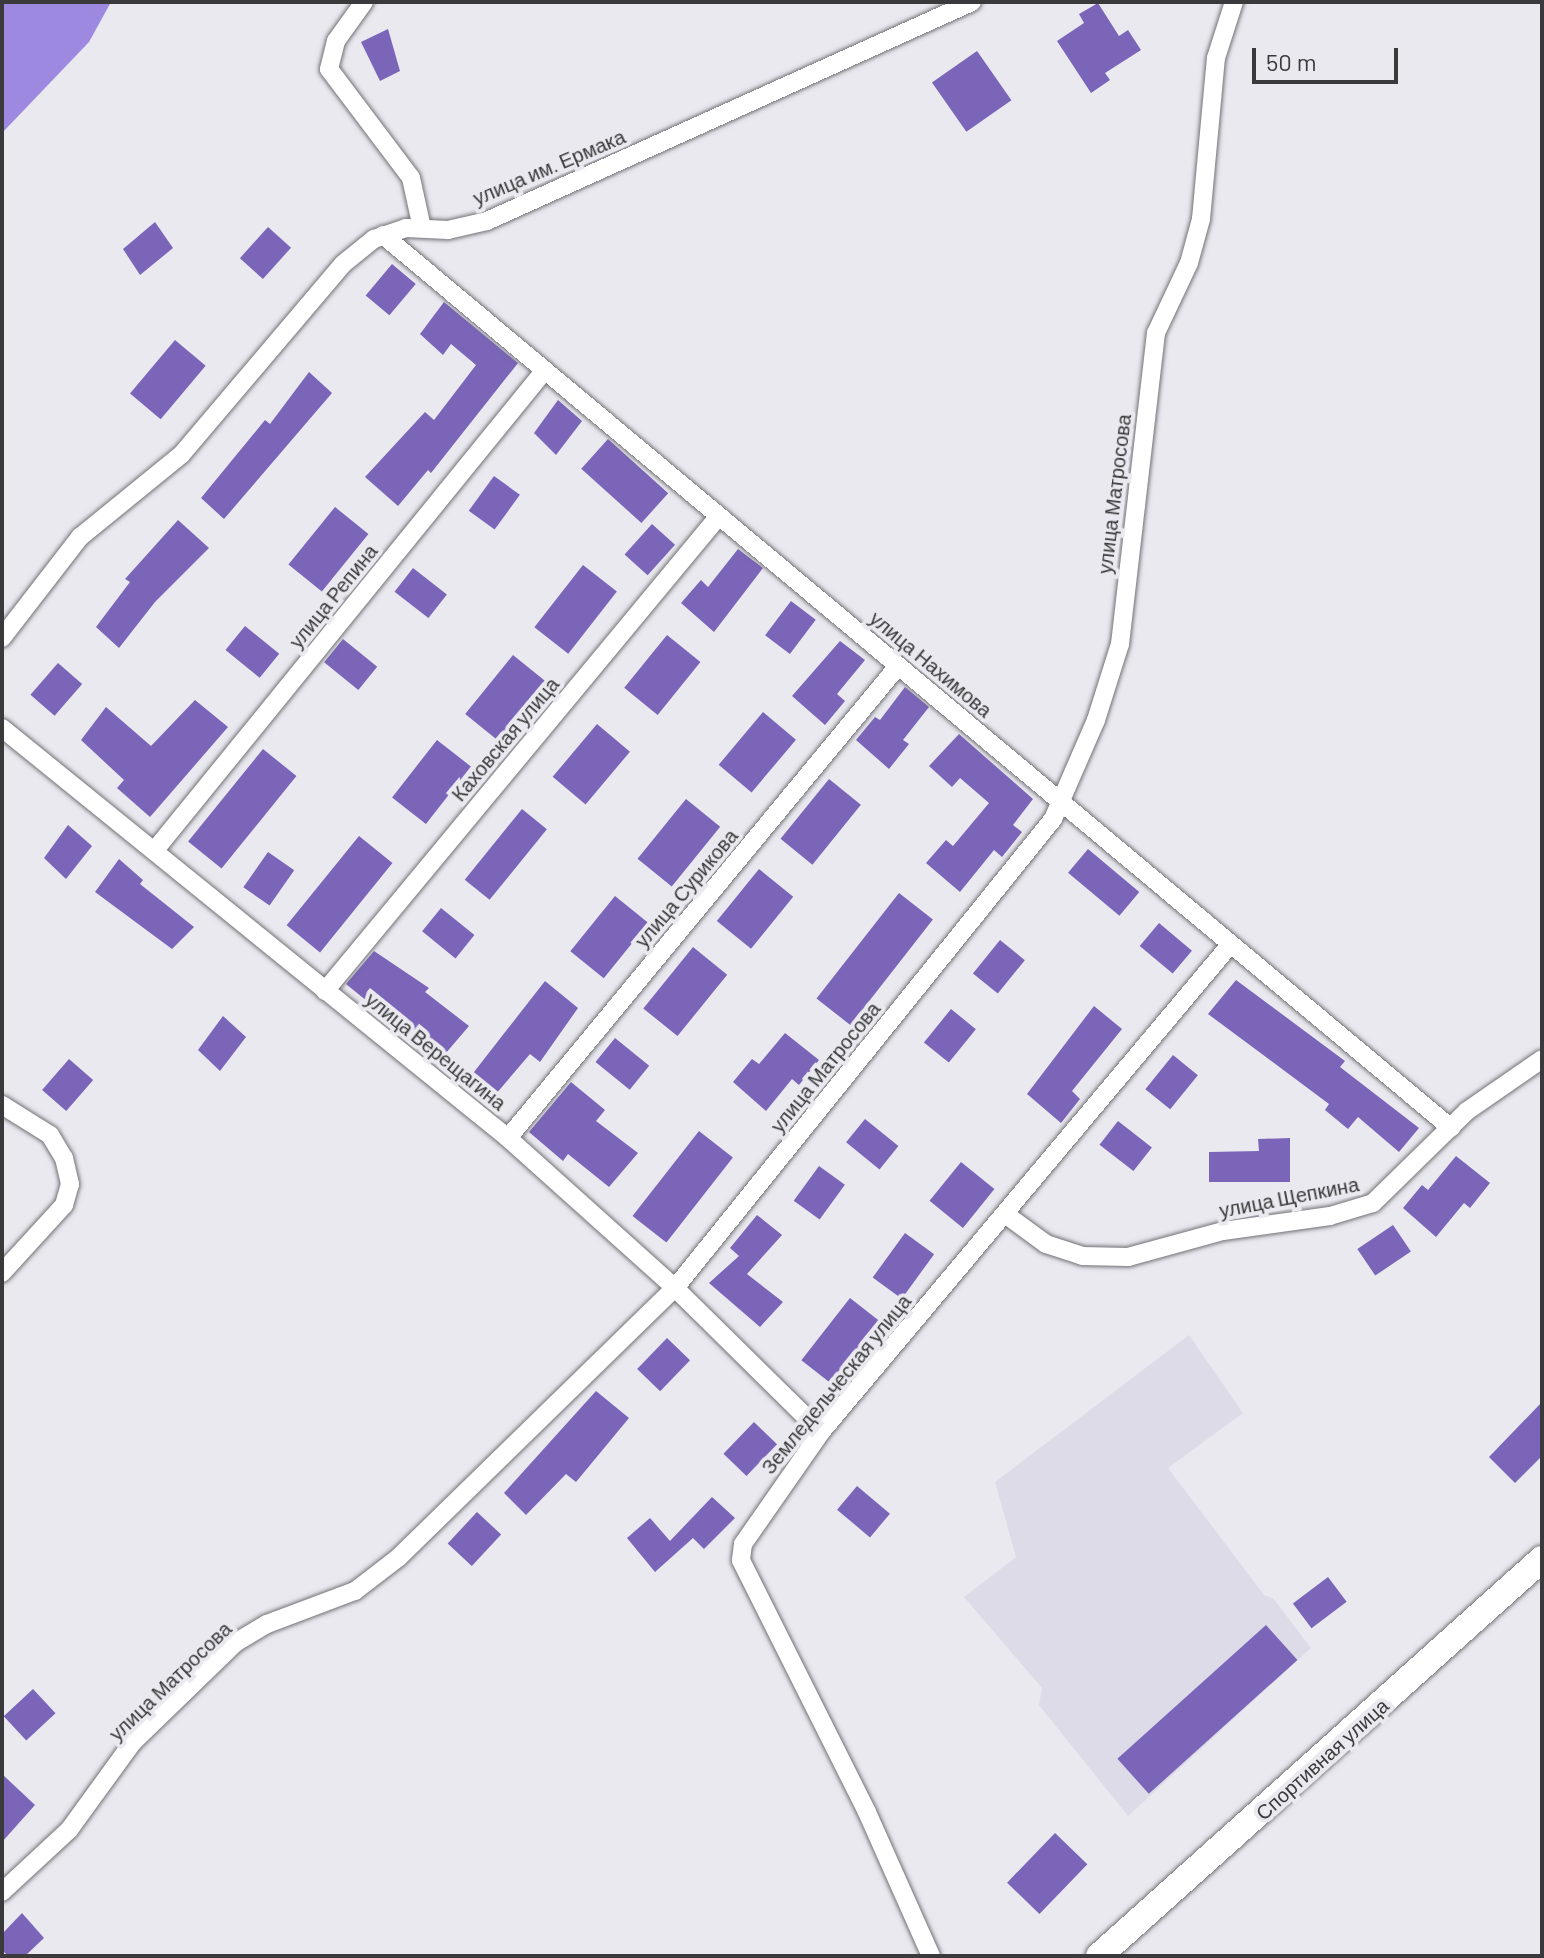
<!DOCTYPE html>
<html>
<head>
<meta charset="utf-8">
<style>
	body { margin:0 }
	#map { position:relative; width:1544px; height:1958px; overflow:hidden; background:#eae9ef; font-family:Barlow,sans-serif }
	div>[style] { position:absolute }
	.built>* { inset:0; background:#dddbe8 }
	.water>* { inset:0; background:#9d89df }
	.building>* { inset:0; background:#7a65b8; transform-origin:0 0 }
	.roads { filter:drop-shadow(0 0 2px #727177) drop-shadow(0 0 2px #727177) }
	.street>* { height:18px; margin:-9px; padding:0 9px; transform-origin:9px; border-radius:9px; background:#fff }
	.secondary>* { height:26px; margin:-13px; padding:0 13px; transform-origin:13px; border-radius:13px; background:#fff }
	span { translate:-50% -50%; white-space:nowrap; text-align:center; line-height:1.15; -webkit-text-stroke:8px #eae9ef; paint-order:stroke }
	.street-label { font-size:20px; color:#3a3a3c }
	.frame { position:absolute; inset:0; border:4px solid #3a3a3c; pointer-events:none }
	.scale { position:absolute; left:1252px; top:48px; width:146px; height:36px; box-sizing:border-box; border:4px solid #3a3a3c; border-top:0; padding-left:10px; font-size:24px; line-height:28px; white-space:nowrap; color:#3a3a3c; -webkit-text-stroke:6px #eae9ef; paint-order:stroke }
</style>
</head>
<body>
<div id="map">
	<div class="built">
		<i style="clip-path:polygon(1189px 1335px,1243px 1413px,1168px 1468px,1264px 1595px,1273px 1598px,1311px 1648px,1128px 1816px,1039px 1705px,1042px 1688px,964px 1597px,1016px 1557px,995px 1482px)"></i>
	</div>
	<div class="water">
		<i style="clip-path:polygon(2px 2px,111px 2px,89px 42px,2px 133px)"></i>
	</div>
	<div class="building">
		<i style="clip-path:polygon(1098px 3px,1119px 36px,1128px 30px,1141px 50px,1105px 73px,1110px 80px,1091px 93px,1057px 41px,1084px 23px,1079px 14px)"></i>
		<i style="clip-path:polygon(388px 29px,400px 71px,380px 81px,361px 42px)"></i>
		<i style="left:977px;top:51px;width:60px;height:55px;rotate:55deg"></i>
		<i style="clip-path:polygon(155px 222px,173px 248px,140px 275px,123px 249px)"></i>
		<i style="left:268px;top:227px;width:31px;height:42px;rotate:42deg"></i>
		<i style="left:392px;top:264px;width:31px;height:41px;rotate:40deg"></i>
		<i style="clip-path:polygon(444px 302px,518px 363px,431px 473px,428px 470px,398px 506px,365px 477px,425px 412px,434px 420px,476px 365px,451px 344px,443px 355px,420px 334px)"></i>
		<i style="left:175px;top:340px;width:40px;height:70px;rotate:40deg"></i>
		<i style="clip-path:polygon(309px 372px,332px 393px,224px 519px,201px 498px,265px 420px,270px 424px)"></i>
		<i style="clip-path:polygon(558px 400px,582px 421px,556px 455px,534px 433px)"></i>
		<i style="left:608px;top:439px;width:81px;height:40px;rotate:42deg"></i>
		<i style="left:494px;top:476px;width:32px;height:43px;rotate:36deg"></i>
		<i style="left:335px;top:507px;width:43px;height:74px;rotate:39deg"></i>
		<i style="clip-path:polygon(178px 520px,209px 548px,155px 602px,119px 648px,96px 627px,130px 582px,125px 579px)"></i>
		<i style="left:652px;top:524px;width:31px;height:41px;rotate:42deg"></i>
		<i style="clip-path:polygon(738px 549px,763px 568px,714px 632px,681px 603px,701px 580px,708px 587px)"></i>
		<i style="left:583px;top:565px;width:43px;height:79px;rotate:38deg"></i>
		<i style="left:413px;top:568px;width:43px;height:30px;rotate:38deg"></i>
		<i style="left:791px;top:601px;width:31px;height:43px;rotate:37deg"></i>
		<i style="left:245px;top:626px;width:44px;height:31px;rotate:39deg"></i>
		<i style="left:667px;top:635px;width:43px;height:68px;rotate:39deg"></i>
		<i style="left:343px;top:639px;width:44px;height:30px;rotate:39deg"></i>
		<i style="clip-path:polygon(840px 641px,865px 660px,837px 694px,845px 701px,825px 725px,792px 696px)"></i>
		<i style="left:513px;top:655px;width:43px;height:76px;rotate:39deg"></i>
		<i style="left:58px;top:663px;width:32px;height:42px;rotate:41deg"></i>
		<i style="clip-path:polygon(905px 687px,929px 707px,903px 740px,909px 744px,889px 769px,856px 740px,875px 717px,880px 720px)"></i>
		<i style="clip-path:polygon(195px 700px,228px 727px,150px 817px,117px 788px,124px 780px,81px 740px,106px 707px,151px 746px)"></i>
		<i style="left:763px;top:712px;width:43px;height:69px;rotate:40deg"></i>
		<i style="left:597px;top:724px;width:43px;height:69px;rotate:40deg"></i>
		<i style="clip-path:polygon(959px 734px,1033px 799px,1013px 825px,1022px 832px,1002px 857px,994px 850px,960px 892px,926px 863px,946px 840px,953px 846px,989px 803px,960px 778px,952px 787px,929px 766px)"></i>
		<i style="left:437px;top:740px;width:43px;height:73px;rotate:38deg"></i>
		<i style="left:263px;top:749px;width:43px;height:119px;rotate:39deg"></i>
		<i style="left:829px;top:779px;width:41px;height:77px;rotate:39deg"></i>
		<i style="left:686px;top:799px;width:44px;height:77px;rotate:39deg"></i>
		<i style="left:522px;top:809px;width:32px;height:91px;rotate:39deg"></i>
		<i style="clip-path:polygon(68px 825px,92px 846px,66px 879px,44px 858px)"></i>
		<i style="left:359px;top:836px;width:43px;height:115px;rotate:39deg"></i>
		<i style="left:1088px;top:849px;width:67px;height:31px;rotate:40deg"></i>
		<i style="left:268px;top:852px;width:32px;height:43px;rotate:35deg"></i>
		<i style="clip-path:polygon(119px 859px,143px 880px,140px 884px,194px 927px,172px 949px,95px 892px)"></i>
		<i style="left:759px;top:869px;width:44px;height:67px;rotate:39deg"></i>
		<i style="left:899px;top:893px;width:43px;height:134px;rotate:38deg"></i>
		<i style="left:615px;top:896px;width:43px;height:71px;rotate:39deg"></i>
		<i style="left:441px;top:908px;width:43px;height:30px;rotate:39deg"></i>
		<i style="left:1159px;top:923px;width:43px;height:30px;rotate:40deg"></i>
		<i style="left:1000px;top:940px;width:32px;height:43px;rotate:39deg"></i>
		<i style="left:693px;top:947px;width:44px;height:79px;rotate:39deg"></i>
		<i style="clip-path:polygon(374px 951px,429px 988px,425px 992px,469px 1026px,440px 1060px,372px 997px,368px 1002px,346px 984px)"></i>
		<i style="clip-path:polygon(1236px 980px,1345px 1061px,1340px 1067px,1419px 1128px,1399px 1152px,1358px 1117px,1348px 1129px,1325px 1110px,1329px 1104px,1208px 1014px)"></i>
		<i style="clip-path:polygon(545px 981px,578px 1008px,540px 1062px,530px 1054px,490px 1101px,467px 1081px)"></i>
		<i style="clip-path:polygon(1094px 1006px,1122px 1029px,1072px 1091px,1080px 1099px,1061px 1123px,1027px 1094px)"></i>
		<i style="left:951px;top:1009px;width:32px;height:43px;rotate:39deg"></i>
		<i style="clip-path:polygon(223px 1016px,246px 1037px,220px 1071px,198px 1050px)"></i>
		<i style="clip-path:polygon(785px 1033px,819px 1060px,799px 1085px,792px 1079px,766px 1111px,733px 1082px,752px 1059px,759px 1064px)"></i>
		<i style="left:615px;top:1038px;width:44px;height:31px;rotate:39deg"></i>
		<i style="left:1173px;top:1055px;width:32px;height:44px;rotate:39deg"></i>
		<i style="left:69px;top:1059px;width:32px;height:41px;rotate:41deg"></i>
		<i style="clip-path:polygon(571px 1082px,605px 1110px,596px 1121px,638px 1153px,609px 1187px,568px 1154px,563px 1161px,529px 1132px)"></i>
		<i style="left:865px;top:1119px;width:43px;height:30px;rotate:39deg"></i>
		<i style="left:1118px;top:1121px;width:43px;height:30px;rotate:38deg"></i>
		<i style="left:699px;top:1131px;width:43px;height:108px;rotate:38deg"></i>
		<i style="clip-path:polygon(1290px 1138px,1290px 1182px,1209px 1182px,1209px 1152px,1259px 1151px,1258px 1139px)"></i>
		<i style="clip-path:polygon(1456px 1156px,1490px 1183px,1470px 1208px,1464px 1203px,1436px 1237px,1403px 1208px,1422px 1185px,1428px 1190px)"></i>
		<i style="left:961px;top:1162px;width:43px;height:50px;rotate:39deg"></i>
		<i style="left:819px;top:1166px;width:32px;height:43px;rotate:36deg"></i>
		<i style="clip-path:polygon(757px 1215px,782px 1235px,747px 1274px,783px 1302px,760px 1327px,709px 1283px,739px 1256px,730px 1248px)"></i>
		<i style="left:1393px;top:1225px;width:32px;height:43px;rotate:56deg"></i>
		<i style="left:905px;top:1233px;width:36px;height:55px;rotate:36deg"></i>
		<i style="left:850px;top:1298px;width:43px;height:79px;rotate:38deg"></i>
		<i style="left:667px;top:1338px;width:32px;height:43px;rotate:44deg"></i>
		<i style="clip-path:polygon(596px 1391px,629px 1418px,576px 1482px,566px 1474px,526px 1515px,504px 1493px)"></i>
		<i style="clip-path:polygon(1542px 1402px,1542px 1456px,1515px 1483px,1489px 1457px)"></i>
		<i style="left:754px;top:1422px;width:32px;height:44px;rotate:44deg"></i>
		<i style="left:857px;top:1486px;width:43px;height:31px;rotate:40deg"></i>
		<i style="clip-path:polygon(712px 1497px,735px 1518px,704px 1549px,693px 1538px,655px 1572px,627px 1538px,650px 1518px,670px 1541px)"></i>
		<i style="left:477px;top:1512px;width:33px;height:43px;rotate:43deg"></i>
		<i style="left:1328px;top:1577px;width:31px;height:44px;rotate:53deg"></i>
		<i style="left:1266px;top:1625px;width:47px;height:200px;rotate:48deg"></i>
		<i style="left:33px;top:1689px;width:33px;height:40px;rotate:47deg"></i>
		<i style="clip-path:polygon(2px 1774px,35px 1805px,2px 1842px)"></i>
		<i style="left:1055px;top:1833px;width:45px;height:69px;rotate:44deg"></i>
		<i style="clip-path:polygon(22px 1913px,44px 1938px,25px 1956px,8px 1956px,2px 1950px,2px 1934px)"></i>
	</div>
	<div class="roads">
		<div class="street">
			<i style="left:364px;top:2px;width:48px;rotate:125.7deg"></i>
			<i style="left:336px;top:41px;width:29px;rotate:104deg"></i>
			<i style="left:329px;top:69px;width:136px;rotate:53deg"></i>
			<i style="left:411px;top:178px;width:51px;rotate:77.6deg"></i>
			<i style="left:383px;top:235px;width:1392px;rotate:39.9deg"></i>
			<i style="left:2px;top:638px;width:128px;rotate:-52.3deg"></i>
			<i style="left:80px;top:537px;width:130px;rotate:-39.1deg"></i>
			<i style="left:181px;top:455px;width:250px;rotate:-49.7deg"></i>
			<i style="left:343px;top:264px;width:40px;rotate:-39deg"></i>
			<i style="left:374px;top:239px;width:34px;rotate:-19deg"></i>
			<i style="left:406px;top:228px;width:42px;rotate:2.7deg"></i>
			<i style="left:448px;top:230px;width:40px;rotate:-13deg"></i>
			<i style="left:487px;top:221px;width:532px;rotate:-24.3deg"></i>
			<i style="left:2px;top:728px;width:651px;rotate:39.02deg"></i>
			<i style="left:508px;top:1138px;width:224px;rotate:41.9deg"></i>
			<i style="left:675px;top:1288px;width:205px;rotate:44.6deg"></i>
			<i style="left:155px;top:850px;width:618px;rotate:-50.91deg"></i>
			<i style="left:325px;top:991px;width:617px;rotate:-50.33deg"></i>
			<i style="left:2px;top:1105px;width:57px;rotate:32deg"></i>
			<i style="left:50px;top:1135px;width:27px;rotate:59deg"></i>
			<i style="left:64px;top:1158px;width:27px;rotate:77deg"></i>
			<i style="left:70px;top:1184px;width:22px;rotate:106deg"></i>
			<i style="left:64px;top:1205px;width:92px;rotate:132.4deg"></i>
			<i style="left:508px;top:1138px;width:612px;rotate:-50.43deg"></i>
			<i style="left:1005px;top:1214px;width:51px;rotate:36.2deg"></i>
			<i style="left:1046px;top:1244px;width:38px;rotate:18deg"></i>
			<i style="left:1082px;top:1256px;width:46px;rotate:1.2deg"></i>
			<i style="left:1128px;top:1257px;width:98px;rotate:-15.3deg"></i>
			<i style="left:1223px;top:1231px;width:108px;rotate:-8deg"></i>
			<i style="left:1330px;top:1216px;width:45px;rotate:-16.8deg"></i>
			<i style="left:1373px;top:1203px;width:132px;rotate:-44.4deg"></i>
			<i style="left:1467px;top:1111px;width:91px;rotate:-34.7deg"></i>
			<i style="left:2px;top:1892px;width:91px;rotate:-42.8deg"></i>
			<i style="left:69px;top:1830px;width:109px;rotate:-54deg"></i>
			<i style="left:133px;top:1742px;width:142px;rotate:-44.1deg"></i>
			<i style="left:235px;top:1643px;width:37px;rotate:-31deg"></i>
			<i style="left:267px;top:1624px;width:94px;rotate:-20.6deg"></i>
			<i style="left:355px;top:1591px;width:56px;rotate:-37.7deg"></i>
			<i style="left:399px;top:1557px;width:385px;rotate:-44.3deg"></i>
			<i style="left:675px;top:1288px;width:602px;rotate:-51.13deg"></i>
			<i style="left:1053px;top:819px;width:108px;rotate:-66.5deg"></i>
			<i style="left:1096px;top:720px;width:80px;rotate:-72.5deg"></i>
			<i style="left:1120px;top:644px;width:313px;rotate:-83.4deg"></i>
			<i style="left:1156px;top:333px;width:77px;rotate:-64.8deg"></i>
			<i style="left:1189px;top:263px;width:46px;rotate:-74.7deg"></i>
			<i style="left:1201px;top:219px;width:162px;rotate:-84.7deg"></i>
			<i style="left:1216px;top:58px;width:59px;rotate:-72.2deg"></i>
			<i style="left:931px;top:1956px;width:158px;rotate:-114deg"></i>
			<i style="left:867px;top:1812px;width:282px;rotate:-116.6deg"></i>
			<i style="left:741px;top:1560px;width:16px;rotate:-83deg"></i>
			<i style="left:743px;top:1544px;width:136px;rotate:-55.1deg"></i>
			<i style="left:821px;top:1432px;width:636px;rotate:-49.98deg"></i>
		</div>
		<div class="secondary">
			<i style="left:1099px;top:1956px;width:595px;rotate:-41.87deg"></i>
		</div>
	</div>
	<div class="street-label">
		<span style="left:549px;top:167px;rotate:-23deg">улица им. Ермака</span>
		<span style="left:1114px;top:494px;rotate:-83deg">улица Матросова</span>
		<span style="left:333px;top:596px;rotate:-51deg">улица Репина</span>
		<span style="left:931px;top:664px;rotate:40deg">улица Нахимова</span>
		<span style="left:505px;top:739px;rotate:-50deg">Каховская улица</span>
		<span style="left:686px;top:888px;rotate:-50deg">улица Сурикова</span>
		<span style="left:436px;top:1051px;rotate:39deg">улица Верещагина</span>
		<span style="left:825px;top:1067px;rotate:-51deg">улица Матросова</span>
		<span style="left:1289px;top:1197px;rotate:-11deg">улица Щепкина</span>
		<span style="left:836px;top:1384px;rotate:-51deg">Земледельческая улица</span>
		<span style="left:170px;top:1681px;rotate:-44deg">улица Матросова</span>
		<span style="left:1322px;top:1759px;rotate:-42deg">Спортивная улица</span>
	</div>
	<div class="frame"></div>
	<div class="scale">50 m</div>
</div>
</body>
</html>
